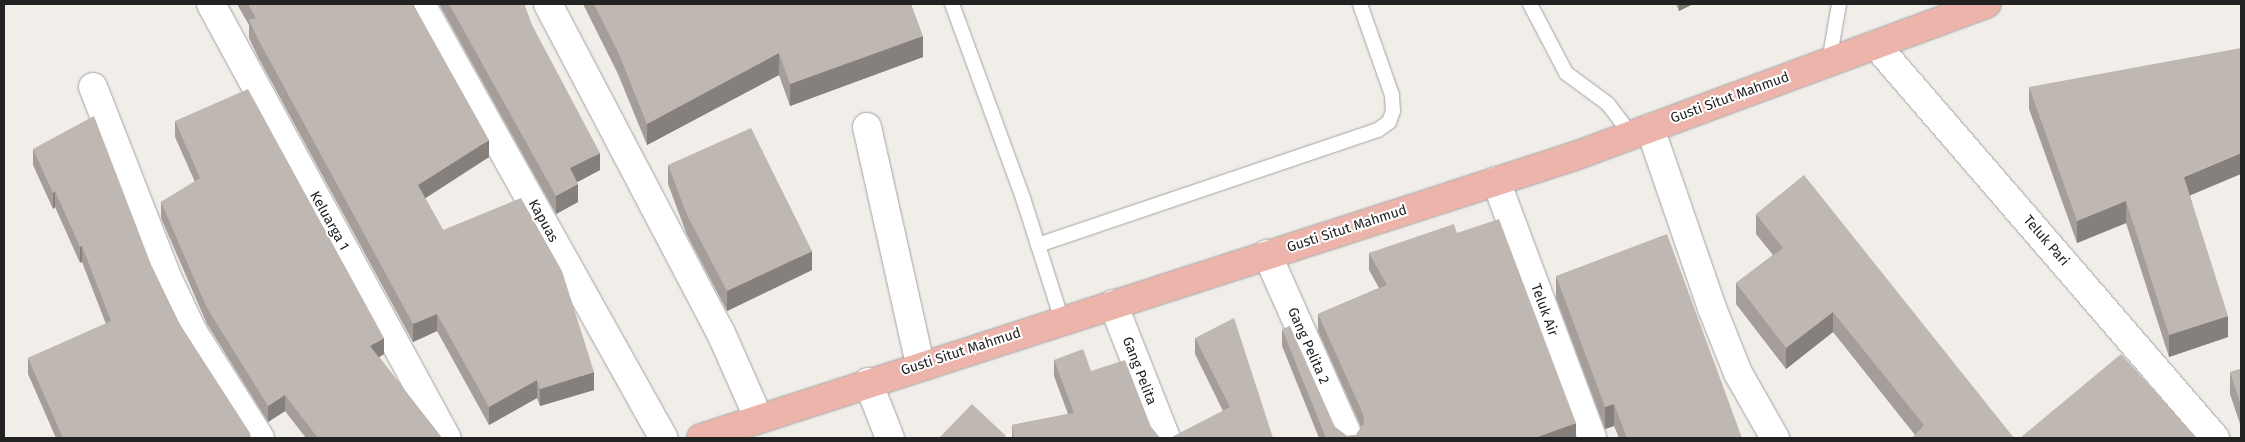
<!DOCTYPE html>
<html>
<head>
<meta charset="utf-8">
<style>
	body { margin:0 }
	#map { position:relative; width:2245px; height:442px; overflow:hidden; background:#f1eee9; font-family:"Fira Sans",sans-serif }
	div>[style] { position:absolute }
	.roads { filter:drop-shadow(0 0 1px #a3a3a3) drop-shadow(0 0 1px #a3a3a3) }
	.service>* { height:14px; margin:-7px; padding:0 7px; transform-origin:7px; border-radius:7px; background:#fff }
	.minor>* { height:28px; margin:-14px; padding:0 14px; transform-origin:14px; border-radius:14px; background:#fff }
	.trunk>* { height:28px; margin:-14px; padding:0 14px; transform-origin:14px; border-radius:14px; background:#ecb4aa }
	.wall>* { inset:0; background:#a49d99 }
	.shaded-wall>* { inset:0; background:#86807d; transform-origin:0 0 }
	.building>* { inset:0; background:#bfb7b2 }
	span { translate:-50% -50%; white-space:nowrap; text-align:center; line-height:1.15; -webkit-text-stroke:4px #fff; paint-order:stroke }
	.street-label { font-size:14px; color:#222 }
	.frame { position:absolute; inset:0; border:5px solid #222; pointer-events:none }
</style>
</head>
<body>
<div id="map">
	<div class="roads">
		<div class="service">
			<i style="left:952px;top:4px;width:207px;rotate:69.9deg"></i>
			<i style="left:1023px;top:198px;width:128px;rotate:72.3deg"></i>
			<i style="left:1530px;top:4px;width:78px;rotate:62.4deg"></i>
			<i style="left:1566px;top:73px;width:52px;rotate:36.4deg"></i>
			<i style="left:1608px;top:104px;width:39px;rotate:53deg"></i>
			<i style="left:1829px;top:62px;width:59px;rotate:-80.2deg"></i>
			<i style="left:1038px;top:245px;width:359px;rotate:-18.7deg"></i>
			<i style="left:1378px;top:130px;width:14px;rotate:-36deg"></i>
			<i style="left:1389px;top:122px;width:12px;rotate:-70deg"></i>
			<i style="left:1393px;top:111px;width:16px;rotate:-94deg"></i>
			<i style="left:1392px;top:95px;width:96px;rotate:-109.4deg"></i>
		</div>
		<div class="minor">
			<i style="left:211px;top:4px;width:494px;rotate:61.5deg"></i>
			<i style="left:421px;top:4px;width:497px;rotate:60.8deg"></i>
			<i style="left:548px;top:4px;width:369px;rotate:62.3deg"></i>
			<i style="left:720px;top:331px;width:96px;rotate:66.1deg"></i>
			<i style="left:1876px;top:45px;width:519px;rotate:49.22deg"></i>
			<i style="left:93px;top:87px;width:204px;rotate:68.7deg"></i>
			<i style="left:167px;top:277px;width:61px;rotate:64.7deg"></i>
			<i style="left:193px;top:332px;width:125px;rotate:57.7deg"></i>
			<i style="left:867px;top:127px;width:244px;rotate:77.4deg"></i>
			<i style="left:1650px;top:128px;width:190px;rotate:71deg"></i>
			<i style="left:1712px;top:308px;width:70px;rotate:68.2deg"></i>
			<i style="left:1738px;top:373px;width:75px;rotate:60.4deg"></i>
			<i style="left:1496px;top:181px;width:274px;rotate:69.5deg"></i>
			<i style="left:1267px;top:254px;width:201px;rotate:66deg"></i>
			<i style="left:1113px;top:304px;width:144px;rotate:68.4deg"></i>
			<i style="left:868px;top:382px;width:60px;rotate:68.6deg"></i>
		</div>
		<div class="trunk">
			<i style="left:701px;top:438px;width:918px;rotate:-17.88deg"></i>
			<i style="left:1575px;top:156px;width:439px;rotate:-20.3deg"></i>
		</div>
	</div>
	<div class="wall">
		<i style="clip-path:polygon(237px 4px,413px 4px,489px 157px,425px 198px,443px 230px,594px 390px,540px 406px,537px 398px,489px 425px,437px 331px,413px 342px,258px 57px,249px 38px,249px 25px)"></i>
		<i style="clip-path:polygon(439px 4px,524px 4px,531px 23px,600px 170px,577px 182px,578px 202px,556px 214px)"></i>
		<i style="clip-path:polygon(583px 4px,911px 4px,923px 57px,790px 106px,779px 75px,647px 145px,618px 74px)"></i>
		<i style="clip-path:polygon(1676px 4px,1693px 4px,1679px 11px)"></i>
		<i style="clip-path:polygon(2029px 87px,2190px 196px,2228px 337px,2169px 357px,2126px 223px,2077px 243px,2029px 109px)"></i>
		<i style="clip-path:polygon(175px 121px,384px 354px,379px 357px,442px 438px,306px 438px,285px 411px,268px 422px,207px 324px,161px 218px,161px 202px,195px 182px,175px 137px)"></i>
		<i style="clip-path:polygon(33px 149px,152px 267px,179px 323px,251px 438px,56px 438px,28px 374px,28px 358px,106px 324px,82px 262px,80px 263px,55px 207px,53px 209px,33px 165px)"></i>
		<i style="clip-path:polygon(668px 165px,812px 270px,727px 311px,687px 235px,668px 184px)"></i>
		<i style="clip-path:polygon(1756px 214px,2014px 438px,1915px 435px,1833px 332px,1786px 369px,1736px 304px,1736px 283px,1773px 255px,1756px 234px)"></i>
		<i style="clip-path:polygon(1457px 233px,1576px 438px,1319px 438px,1282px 346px,1282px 329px,1335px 427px,1347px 436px,1356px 435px,1361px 427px,1318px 331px,1318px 314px,1379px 288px,1369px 270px,1369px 253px)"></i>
		<i style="clip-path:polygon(1556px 276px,1742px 438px,1619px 438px,1614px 426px,1605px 429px,1556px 298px)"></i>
		<i style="clip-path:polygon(1195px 338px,1273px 438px,1223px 411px,1195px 354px)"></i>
		<i style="clip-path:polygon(1054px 360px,1091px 371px,1151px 427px,1160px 438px,1012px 438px,1012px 425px,1068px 414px,1054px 376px)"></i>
		<i style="clip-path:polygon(2241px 369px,2241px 427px,2230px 394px,2230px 372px)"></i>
	</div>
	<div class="shaded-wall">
		<i style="clip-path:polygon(1679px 4px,1693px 4px,1679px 11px)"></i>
		<i style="clip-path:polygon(923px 36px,923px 57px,790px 106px,790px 84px)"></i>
		<i style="clip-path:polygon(779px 53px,779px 75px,647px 145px,647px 124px)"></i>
		<i style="clip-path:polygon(489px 140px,489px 157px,418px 203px,418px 185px)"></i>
		<i style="clip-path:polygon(600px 153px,600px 170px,570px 186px,570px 168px)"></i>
		<i style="clip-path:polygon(2241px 153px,2241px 174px,2184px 198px,2184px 177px)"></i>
		<i style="clip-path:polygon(578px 184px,578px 202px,556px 214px,556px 196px)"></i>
		<i style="clip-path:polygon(55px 191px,55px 207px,53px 209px,53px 193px)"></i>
		<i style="clip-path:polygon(2126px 201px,2126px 223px,2077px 243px,2077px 221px)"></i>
		<i style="left:82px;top:246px;width:16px;height:2px;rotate:90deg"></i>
		<i style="clip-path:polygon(812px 251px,812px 270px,727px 311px,727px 291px)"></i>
		<i style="clip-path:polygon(1833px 312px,1833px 332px,1786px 369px,1786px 348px)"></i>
		<i style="clip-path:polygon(437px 314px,437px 331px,413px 342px,413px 324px)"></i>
		<i style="clip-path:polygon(2228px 316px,2228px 337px,2169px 357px,2169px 335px)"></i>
		<i style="clip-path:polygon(384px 338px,384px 354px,370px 363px,370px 346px)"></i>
		<i style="clip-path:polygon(594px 372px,594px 390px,540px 406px,540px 389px)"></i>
		<i style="clip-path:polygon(537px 380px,537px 398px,489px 425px,489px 407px)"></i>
		<i style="clip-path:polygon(285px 395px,285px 411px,268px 422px,268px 406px)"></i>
		<i style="clip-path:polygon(1614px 404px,1614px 426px,1605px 429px,1605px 407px)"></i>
		<i style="clip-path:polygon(1576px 423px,1576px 438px,1535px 438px)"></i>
	</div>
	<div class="building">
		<i style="clip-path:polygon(248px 4px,413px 4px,489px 140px,418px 185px,443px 230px,521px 198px,562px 271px,594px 372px,540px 389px,537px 380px,489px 407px,437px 314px,413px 324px,258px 39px,249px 20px,256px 18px)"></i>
		<i style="clip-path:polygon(449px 4px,524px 4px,531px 23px,600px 153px,570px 168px,578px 184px,556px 196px)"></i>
		<i style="clip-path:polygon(594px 4px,911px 4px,923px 36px,790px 84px,779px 53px,647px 124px,618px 52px)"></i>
		<i style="clip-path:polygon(2241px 48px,2241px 153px,2184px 177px,2228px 316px,2169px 335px,2126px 201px,2077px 221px,2029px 87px)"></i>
		<i style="clip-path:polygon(248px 89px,384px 338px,370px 346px,442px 438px,318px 438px,285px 395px,268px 406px,207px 308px,161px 202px,200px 178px,175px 121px)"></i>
		<i style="clip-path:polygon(94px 116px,152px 267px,179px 323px,250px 433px,251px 438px,63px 438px,28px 358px,111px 321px,82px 246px,80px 247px,55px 191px,53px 193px,33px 149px)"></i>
		<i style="clip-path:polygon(751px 128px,812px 251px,727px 291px,687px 215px,668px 165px)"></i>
		<i style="clip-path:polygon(1804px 175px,2014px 438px,1912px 438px,1924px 425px,1833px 312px,1786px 348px,1736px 283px,1783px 248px,1756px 214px)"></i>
		<i style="clip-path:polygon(1499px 219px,1576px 423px,1535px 438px,1326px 438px,1282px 329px,1290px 326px,1335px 427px,1347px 436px,1356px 435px,1364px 423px,1363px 414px,1318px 314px,1387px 285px,1369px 253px,1454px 224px,1457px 233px)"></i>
		<i style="clip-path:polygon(1667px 234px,1742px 438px,1627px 438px,1614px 404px,1605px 407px,1556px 276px)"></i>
		<i style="clip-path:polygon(1234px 318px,1273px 438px,1170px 438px,1230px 407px,1195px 338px)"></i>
		<i style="clip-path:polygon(1083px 349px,1091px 371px,1125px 360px,1151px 427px,1160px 438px,1014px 438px,1012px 425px,1074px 413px,1054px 360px)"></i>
		<i style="clip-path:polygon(2121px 354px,2197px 438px,2020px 438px)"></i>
		<i style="clip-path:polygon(2241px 369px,2241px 405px,2230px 372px)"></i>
		<i style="clip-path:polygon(972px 404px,1006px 436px,1004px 438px,939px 438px)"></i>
	</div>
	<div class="street-label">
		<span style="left:1730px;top:98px;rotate:-20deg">Gusti Situt Mahmud</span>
		<span style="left:329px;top:221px;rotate:61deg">Keluarga 1</span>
		<span style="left:543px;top:221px;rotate:61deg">Kapuas</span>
		<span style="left:1347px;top:229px;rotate:-18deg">Gusti Situt Mahmud</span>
		<span style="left:2046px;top:241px;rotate:49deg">Teluk Pari</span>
		<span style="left:1544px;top:310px;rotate:70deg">Teluk Air</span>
		<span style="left:1308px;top:346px;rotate:66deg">Gang Pelita 2</span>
		<span style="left:961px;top:352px;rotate:-18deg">Gusti Situt Mahmud</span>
		<span style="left:1139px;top:371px;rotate:69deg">Gang Pelita</span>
	</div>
	<div class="frame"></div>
</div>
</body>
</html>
